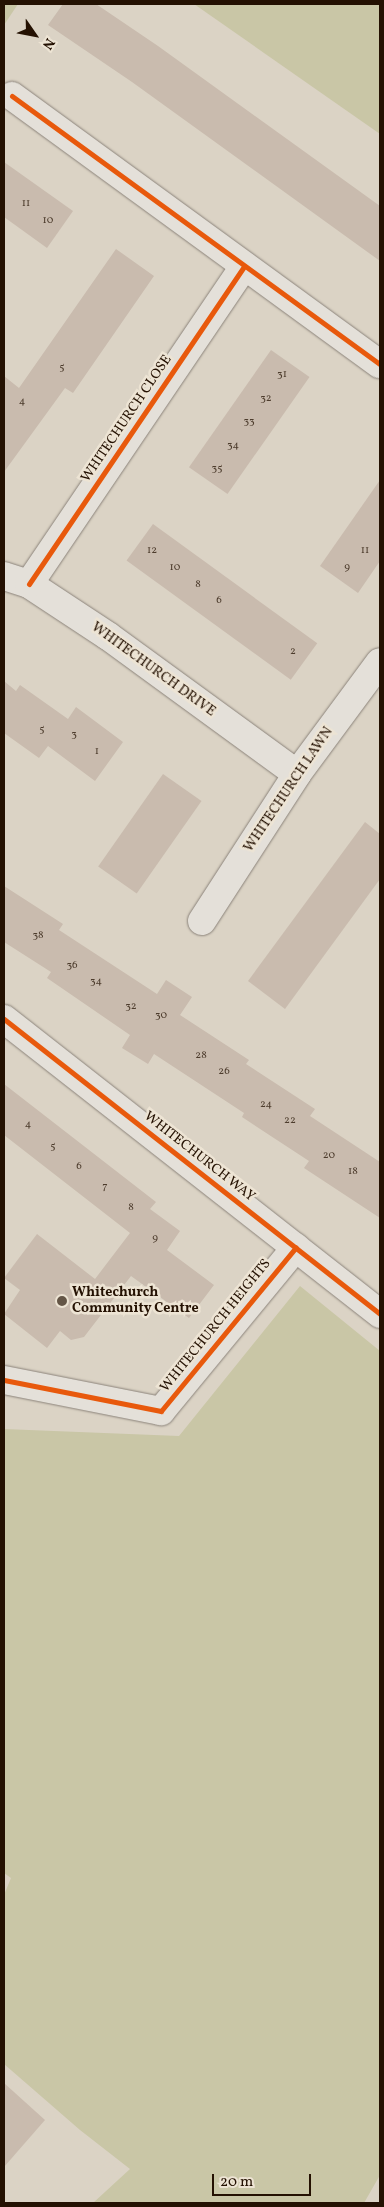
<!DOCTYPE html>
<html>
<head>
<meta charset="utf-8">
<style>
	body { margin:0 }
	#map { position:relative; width:384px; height:2207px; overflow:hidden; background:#dbd3c5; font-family:Vollkorn,serif }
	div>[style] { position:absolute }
	.green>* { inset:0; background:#c9c6a6 }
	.building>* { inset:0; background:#c9bbae; transform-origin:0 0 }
	.roads { filter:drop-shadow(0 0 1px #8b837a) drop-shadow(0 0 1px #8b837a) }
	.minor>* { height:28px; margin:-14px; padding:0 14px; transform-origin:14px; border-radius:14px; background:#e4e0d9 }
	.cycleway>* { height:5px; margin:-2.5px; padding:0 2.5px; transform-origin:2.5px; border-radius:2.5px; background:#e8590c }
	.dots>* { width:14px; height:14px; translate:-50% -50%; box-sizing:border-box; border:2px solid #ede4d4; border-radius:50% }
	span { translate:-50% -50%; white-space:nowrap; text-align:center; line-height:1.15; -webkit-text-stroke:5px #ede4d4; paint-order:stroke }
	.number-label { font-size:11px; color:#4d3c2d }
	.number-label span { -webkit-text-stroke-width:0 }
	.street-label { font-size:14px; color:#241102 }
	.poi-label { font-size:14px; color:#241102; font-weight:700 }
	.left { translate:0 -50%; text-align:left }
	.frame { position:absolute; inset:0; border:5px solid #241102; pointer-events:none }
	.north { position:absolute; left:10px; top:10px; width:50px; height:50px; -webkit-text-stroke:4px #ede4d4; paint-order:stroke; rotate:123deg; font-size:14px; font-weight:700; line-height:20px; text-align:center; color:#241102 }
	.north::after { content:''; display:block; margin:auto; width:18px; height:22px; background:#241102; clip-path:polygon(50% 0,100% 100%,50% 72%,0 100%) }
	.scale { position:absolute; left:212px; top:2174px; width:99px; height:22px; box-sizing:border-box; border:2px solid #241102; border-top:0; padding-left:6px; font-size:15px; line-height:18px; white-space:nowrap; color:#241102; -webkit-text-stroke:4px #ede4d4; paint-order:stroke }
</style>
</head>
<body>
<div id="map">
	<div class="green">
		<i style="clip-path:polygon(4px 4px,18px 4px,4px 25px)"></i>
		<i style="clip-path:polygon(194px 4px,380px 4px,380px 134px)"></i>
		<i style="clip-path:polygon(300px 1286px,380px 1351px,380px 2175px,364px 2203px,93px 2203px,130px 2169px,80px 2130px,4px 2064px,4px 1895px,11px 1878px,4px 1873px,4px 1429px,179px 1436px)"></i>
	</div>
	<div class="building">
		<i style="clip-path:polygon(63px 4px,96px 4px,158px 46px,380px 206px,380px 261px,132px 82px,48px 25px)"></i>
		<i style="clip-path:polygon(4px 162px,73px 211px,47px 248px,4px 217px)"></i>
		<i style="clip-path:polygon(116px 249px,154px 276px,73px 393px,65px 388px,4px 472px,4px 376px,19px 388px)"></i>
		<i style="left:271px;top:350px;width:47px;height:143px;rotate:35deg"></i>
		<i style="clip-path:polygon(380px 480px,380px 561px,358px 593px,320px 566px)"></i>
		<i style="left:153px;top:524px;width:203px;height:45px;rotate:36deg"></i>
		<i style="clip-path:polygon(4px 681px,16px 691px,20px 685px,68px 719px,76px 707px,123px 742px,95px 781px,48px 746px,39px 758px,4px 733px)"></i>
		<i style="left:163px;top:774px;width:47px;height:113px;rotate:35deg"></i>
		<i style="clip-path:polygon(365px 822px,380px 834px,380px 879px,285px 1009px,248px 981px)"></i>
		<i style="clip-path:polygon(4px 886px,63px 924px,59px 930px,157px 994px,166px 980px,192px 997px,180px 1015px,249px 1060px,246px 1064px,315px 1109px,310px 1116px,380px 1162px,380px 1218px,304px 1168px,309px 1161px,242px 1117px,244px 1113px,154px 1054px,148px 1064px,122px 1048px,130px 1035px,47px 978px,51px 972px,4px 942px)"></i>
		<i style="clip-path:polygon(4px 1084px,156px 1202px,150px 1209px,180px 1231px,167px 1250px,214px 1285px,189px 1318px,131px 1276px,84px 1337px,71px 1340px,60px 1331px,47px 1348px,4px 1314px,20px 1290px,4px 1278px,37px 1234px,95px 1279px,130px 1233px,4px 1135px)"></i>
		<i style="clip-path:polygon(4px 2083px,45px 2120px,4px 2167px)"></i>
	</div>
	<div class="roads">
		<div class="minor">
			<i style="left:12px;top:96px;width:455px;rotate:36.1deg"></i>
			<i style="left:4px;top:576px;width:26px;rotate:18deg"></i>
			<i style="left:29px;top:584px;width:95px;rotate:33.4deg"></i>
			<i style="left:108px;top:636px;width:234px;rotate:36.1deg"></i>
			<i style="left:29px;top:584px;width:384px;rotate:-55.9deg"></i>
			<i style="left:202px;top:921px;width:175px;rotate:-57.1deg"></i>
			<i style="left:297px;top:774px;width:139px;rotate:-53.5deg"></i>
			<i style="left:4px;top:1019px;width:478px;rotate:38.1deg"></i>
			<i style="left:4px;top:1380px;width:160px;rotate:11.2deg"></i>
			<i style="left:161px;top:1411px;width:212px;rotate:-50.5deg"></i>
		</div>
	</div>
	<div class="cycleway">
		<i style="left:12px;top:96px;width:455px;rotate:36.1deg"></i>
		<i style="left:29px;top:584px;width:384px;rotate:-55.9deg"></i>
		<i style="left:4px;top:1019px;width:478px;rotate:38.1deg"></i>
		<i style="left:4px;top:1380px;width:160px;rotate:11.2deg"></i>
		<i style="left:161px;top:1411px;width:212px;rotate:-50.5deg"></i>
	</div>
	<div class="dots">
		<i style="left:62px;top:1301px;background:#645546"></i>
	</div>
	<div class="number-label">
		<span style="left:26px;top:204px">11</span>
		<span style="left:48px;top:221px">10</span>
		<span style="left:62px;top:368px">5</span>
		<span style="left:282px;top:375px">31</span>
		<span style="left:266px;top:399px">32</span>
		<span style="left:22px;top:402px">4</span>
		<span style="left:249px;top:422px">33</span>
		<span style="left:233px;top:446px">34</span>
		<span style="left:217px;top:469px">35</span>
		<span style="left:152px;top:551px">12</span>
		<span style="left:365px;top:551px">11</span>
		<span style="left:175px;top:568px">10</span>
		<span style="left:347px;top:568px">9</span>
		<span style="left:198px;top:585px">8</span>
		<span style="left:219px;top:601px">6</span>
		<span style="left:293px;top:652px">2</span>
		<span style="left:42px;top:730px">5</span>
		<span style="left:74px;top:735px">3</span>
		<span style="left:97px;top:752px">1</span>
		<span style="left:38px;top:936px">38</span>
		<span style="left:72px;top:966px">36</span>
		<span style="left:96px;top:982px">34</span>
		<span style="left:131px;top:1007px">32</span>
		<span style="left:161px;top:1016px">30</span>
		<span style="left:201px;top:1056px">28</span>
		<span style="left:224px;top:1072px">26</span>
		<span style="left:266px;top:1105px">24</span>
		<span style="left:290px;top:1121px">22</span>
		<span style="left:28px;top:1125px">4</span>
		<span style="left:53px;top:1147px">5</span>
		<span style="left:329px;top:1156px">20</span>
		<span style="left:79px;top:1167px">6</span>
		<span style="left:353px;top:1172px">18</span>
		<span style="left:105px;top:1187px">7</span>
		<span style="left:131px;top:1208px">8</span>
		<span style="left:155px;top:1239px">9</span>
	</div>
	<div class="street-label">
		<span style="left:127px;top:419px;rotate:-56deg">WHITECHURCH CLOSE</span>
		<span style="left:153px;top:670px;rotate:36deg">WHITECHURCH DRIVE</span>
		<span style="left:289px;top:790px;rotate:-56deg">WHITECHURCH LAWN</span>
		<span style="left:199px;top:1157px;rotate:38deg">WHITECHURCH WAY</span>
		<span style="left:216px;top:1326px;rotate:-51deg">WHITECHURCH HEIGHTS</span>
	</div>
	<div class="poi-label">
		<span class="left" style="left:72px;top:1301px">Whitechurch<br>Community Centre</span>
	</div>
	<div class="frame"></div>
	<div class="north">N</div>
	<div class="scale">20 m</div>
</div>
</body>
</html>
